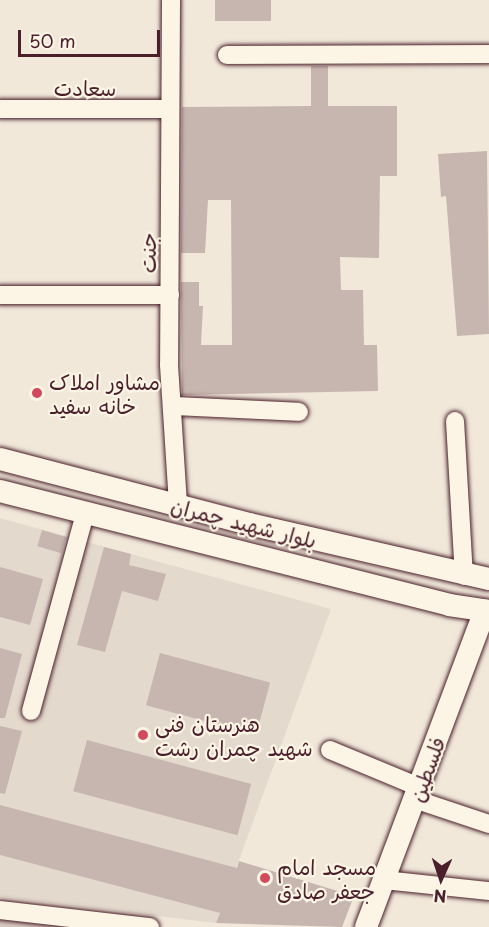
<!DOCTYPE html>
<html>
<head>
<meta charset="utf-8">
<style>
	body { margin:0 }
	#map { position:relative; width:489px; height:927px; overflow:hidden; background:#f1e8da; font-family:"Playpen Sans","Playpen Sans Arabic",sans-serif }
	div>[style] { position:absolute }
	.built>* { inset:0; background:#e4d9cd }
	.green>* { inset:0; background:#d8cac0 }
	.building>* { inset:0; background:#c7b6af; transform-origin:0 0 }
	.roads { filter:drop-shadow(0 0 2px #4a1f2b) drop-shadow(0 0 2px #4a1f2b) }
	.minor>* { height:18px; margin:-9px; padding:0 9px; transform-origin:9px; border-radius:9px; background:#fcf5e5 }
	.major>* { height:22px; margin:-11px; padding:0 11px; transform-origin:11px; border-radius:11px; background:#fcf5e5 }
	.dots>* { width:16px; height:16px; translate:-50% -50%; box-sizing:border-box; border:3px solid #fcf5e5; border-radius:50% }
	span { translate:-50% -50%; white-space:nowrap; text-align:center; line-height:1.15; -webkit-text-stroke:4.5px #fcf5e5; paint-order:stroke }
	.street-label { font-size:21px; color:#4a1f2b }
	.poi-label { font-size:21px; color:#4a1f2b }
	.left { translate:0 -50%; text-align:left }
	.north { position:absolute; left:411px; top:849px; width:60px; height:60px; -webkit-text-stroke:4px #fcf5e5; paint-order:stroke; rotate:183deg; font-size:16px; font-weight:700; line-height:24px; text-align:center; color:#4a1f2b }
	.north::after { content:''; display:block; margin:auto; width:21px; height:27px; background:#4a1f2b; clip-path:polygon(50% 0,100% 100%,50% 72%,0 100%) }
	.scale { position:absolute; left:18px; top:30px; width:142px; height:27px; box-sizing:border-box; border:3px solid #4a1f2b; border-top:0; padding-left:8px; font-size:18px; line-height:21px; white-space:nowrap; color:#4a1f2b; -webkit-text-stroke:4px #fcf5e5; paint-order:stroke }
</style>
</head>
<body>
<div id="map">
	<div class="built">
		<i style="clip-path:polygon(0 518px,331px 609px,216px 923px,0 897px)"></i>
	</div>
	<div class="green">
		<i style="clip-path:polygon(0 905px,97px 927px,0 927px)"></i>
	</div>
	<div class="building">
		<i style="left:215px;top:0;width:56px;height:21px"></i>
		<i style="clip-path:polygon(311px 66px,328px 66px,328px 106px,397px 106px,397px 176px,380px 176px,379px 258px,340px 257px,341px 290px,363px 290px,364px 345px,377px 345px,378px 391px,182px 395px,181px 282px,199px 282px,199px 306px,203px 306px,201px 345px,232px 345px,231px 200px,208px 200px,205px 253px,181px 253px,182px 107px,311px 106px)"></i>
		<i style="clip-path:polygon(487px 151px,489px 334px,457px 336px,446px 196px,441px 197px,438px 154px)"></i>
		<i style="left:42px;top:530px;width:25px;height:17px;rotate:16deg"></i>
		<i style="clip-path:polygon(104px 547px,131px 554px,129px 565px,166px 574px,158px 601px,122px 591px,105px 652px,77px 645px)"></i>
		<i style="clip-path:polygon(0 567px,43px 579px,30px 625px,0 617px)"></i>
		<i style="clip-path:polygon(0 648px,22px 654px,5px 718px,0 718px)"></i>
		<i style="left:160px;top:653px;width:114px;height:54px;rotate:15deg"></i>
		<i style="clip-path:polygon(0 726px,22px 731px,5px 794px,0 793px)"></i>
		<i style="left:87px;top:740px;width:170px;height:53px;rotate:15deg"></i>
		<i style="clip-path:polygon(0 805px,237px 868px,239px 861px,354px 896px,342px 927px,216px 923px,220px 913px,0 855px)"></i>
	</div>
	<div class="roads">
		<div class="minor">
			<i style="left:171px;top:0;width:365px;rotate:90.3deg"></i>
			<i style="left:169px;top:365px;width:141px;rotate:86.3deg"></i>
			<i style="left:227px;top:55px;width:262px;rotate:-0.2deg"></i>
			<i style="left:0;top:109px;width:170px"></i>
			<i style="left:0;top:295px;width:170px"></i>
			<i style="left:173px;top:406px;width:126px;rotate:2.7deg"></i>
			<i style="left:455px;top:421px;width:155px;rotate:86.7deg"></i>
			<i style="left:31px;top:711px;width:204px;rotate:-74.7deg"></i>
			<i style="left:330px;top:750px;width:96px;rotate:22.6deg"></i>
			<i style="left:414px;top:799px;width:79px;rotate:18.4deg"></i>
			<i style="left:384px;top:880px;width:106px;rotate:6deg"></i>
			<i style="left:0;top:910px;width:151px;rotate:6.5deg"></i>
		</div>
		<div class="major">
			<i style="left:0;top:459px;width:257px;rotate:14.6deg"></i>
			<i style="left:249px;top:524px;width:246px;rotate:12.9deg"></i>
			<i style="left:0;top:491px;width:463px;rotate:14.2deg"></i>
			<i style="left:449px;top:605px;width:40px;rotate:8.5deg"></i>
			<i style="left:366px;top:927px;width:338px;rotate:-69.4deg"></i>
		</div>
	</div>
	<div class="dots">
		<i style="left:37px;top:393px;background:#d1495b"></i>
		<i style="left:143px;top:735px;background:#d1495b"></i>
		<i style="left:265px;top:878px;background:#d1495b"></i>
	</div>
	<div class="street-label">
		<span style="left:85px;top:87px">سعادت</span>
		<span style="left:147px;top:253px;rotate:-90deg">جنت</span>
		<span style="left:244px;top:522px;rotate:14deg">بلوار شهید چمران</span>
		<span style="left:426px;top:769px;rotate:-70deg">فلسطین</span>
	</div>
	<div class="poi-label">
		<span class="left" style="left:49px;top:393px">مشاور املاک<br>خانه سفید</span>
		<span class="left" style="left:155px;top:735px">هنرستان فنی<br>شهید چمران رشت</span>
		<span class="left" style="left:277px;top:878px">مسجد امام<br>جعفر صادق</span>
	</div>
	<div class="north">N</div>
	<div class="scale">50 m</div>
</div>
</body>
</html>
